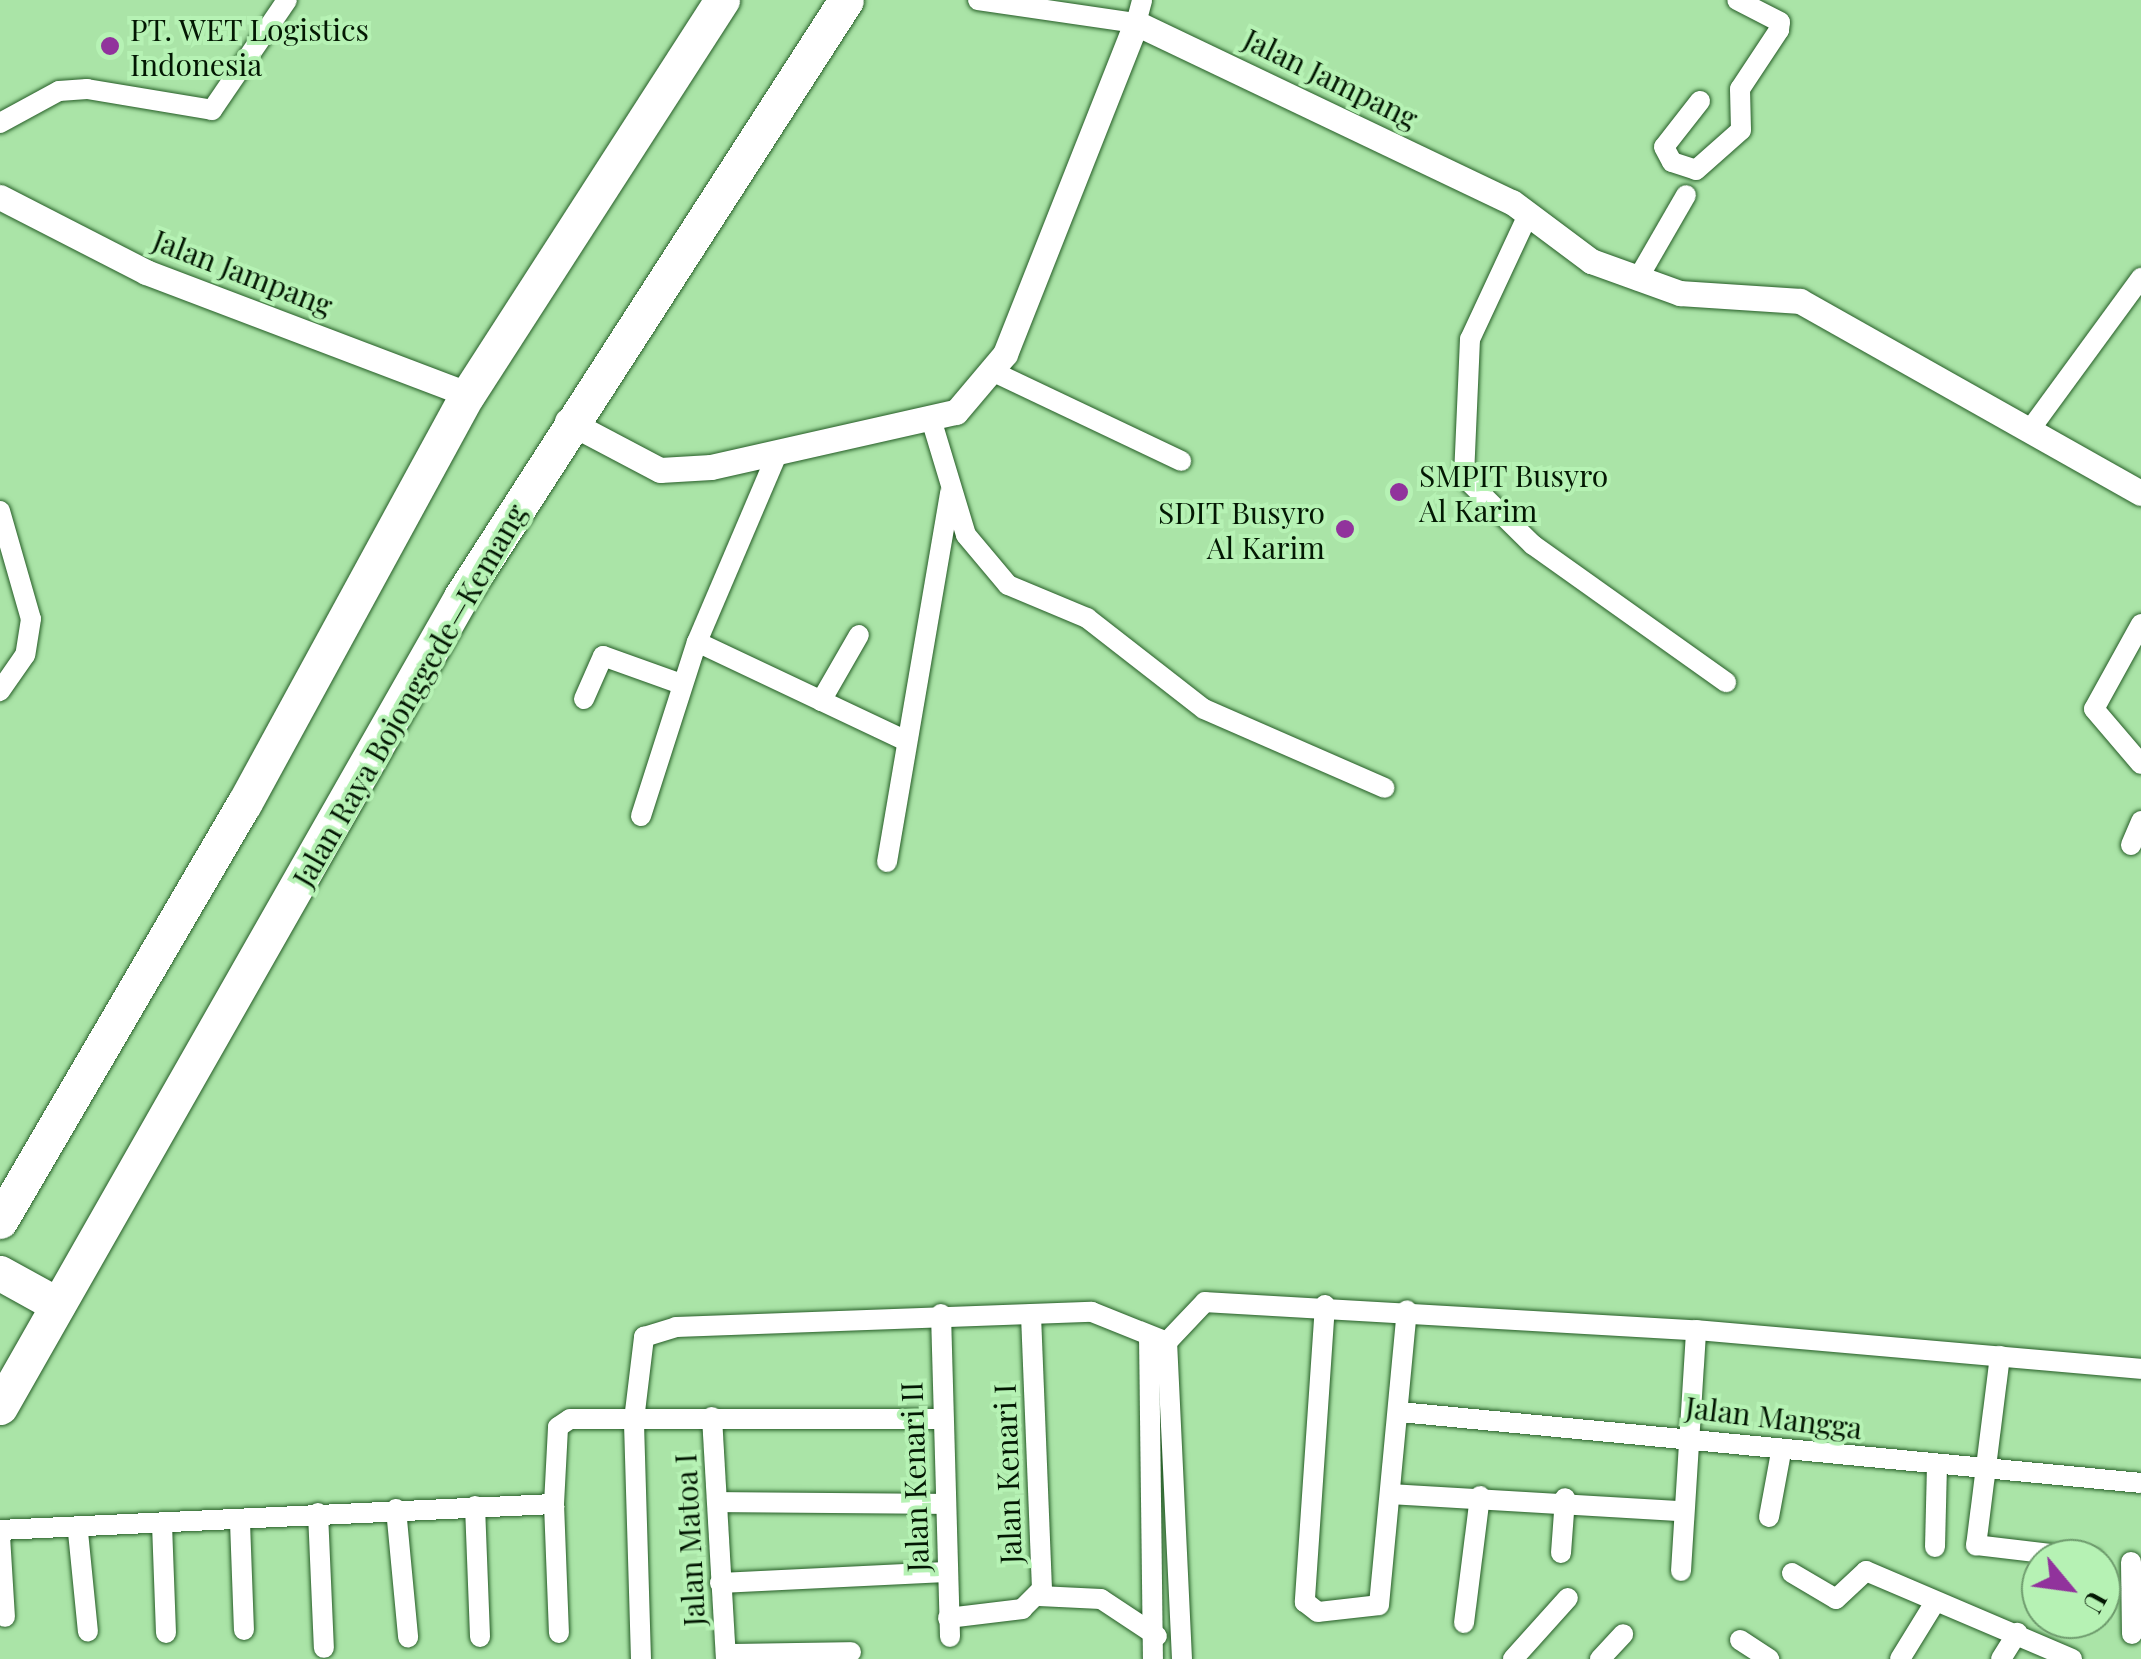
<!DOCTYPE html>
<html>
<head>
<meta charset="utf-8">
<style>
	body { margin:0 }
	#map { position:relative; width:2141px; height:1659px; overflow:hidden; background:#aae4a7; font-family:"Playfair Display",serif }
	div>[style] { position:absolute }
	.roads { filter:drop-shadow(0 0 2px #265d27) drop-shadow(0 0 2px #265d27) }
	.minor>* { height:20px; margin:-10px; padding:0 10px; transform-origin:10px; border-radius:10px; background:#fff }
	.tertiary>* { height:25px; margin:-12.5px; padding:0 12.5px; transform-origin:12.5px; border-radius:12.5px; background:#fff }
	.trunk>* { height:35px; margin:-17.5px; padding:0 17.5px; transform-origin:17.5px; border-radius:17.5px; background:#fff }
	.dots>* { width:28px; height:28px; translate:-50% -50%; box-sizing:border-box; border:5px solid #b6f2b4; border-radius:50% }
	span { translate:-50% -50%; white-space:nowrap; text-align:center; line-height:1.15; -webkit-text-stroke:8px #b6f2b4; paint-order:stroke }
	.poi-label { font-size:30px; color:#031803 }
	.left { translate:0 -50%; text-align:left }
	.right { translate:-100% -50%; text-align:right }
	.street-label { font-size:30px; color:#031803 }
	.north { position:absolute; left:2021px; top:1539px; width:100px; height:100px; box-sizing:border-box; background:#b6f2b4; border:2px solid #6e9b6d; border-radius:50%; rotate:119deg; font-size:28px; font-weight:700; line-height:40px; text-align:center; color:#031803 }
	.north::after { content:''; display:block; margin:auto; width:35px; height:45px; background:#91339c; clip-path:polygon(50% 0,100% 100%,50% 72%,0 100%) }
</style>
</head>
<body>
<div id="map">
	<div class="roads">
		<div class="minor">
			<i style="left:978px;top:0;width:160px;rotate:8.3deg"></i>
			<i style="left:1136px;top:23px;width:24px;rotate:-75deg"></i>
			<i style="left:1700px;top:101px;width:58px;rotate:128deg"></i>
			<i style="left:1664px;top:147px;width:17px;rotate:62deg"></i>
			<i style="left:1672px;top:162px;width:25px;rotate:18deg"></i>
			<i style="left:1696px;top:170px;width:60px;rotate:-41.6deg"></i>
			<i style="left:1741px;top:130px;width:41px;rotate:-91.4deg"></i>
			<i style="left:1740px;top:89px;width:71px;rotate:-56.5deg"></i>
			<i style="left:1779px;top:30px;width:8px;rotate:-83deg"></i>
			<i style="left:1780px;top:22px;width:48px;rotate:-152.9deg"></i>
			<i style="left:0;top:123px;width:67px;rotate:-28.5deg"></i>
			<i style="left:59px;top:91px;width:28px;rotate:-4deg"></i>
			<i style="left:87px;top:89px;width:127px;rotate:9.5deg"></i>
			<i style="left:212px;top:110px;width:133px;rotate:-55.7deg"></i>
			<i style="left:1527px;top:217px;width:135px;rotate:115deg"></i>
			<i style="left:1470px;top:339px;width:138px;rotate:92.5deg"></i>
			<i style="left:1464px;top:477px;width:97px;rotate:44.6deg"></i>
			<i style="left:1533px;top:545px;width:237px;rotate:35.4deg"></i>
			<i style="left:1637px;top:280px;width:98px;rotate:-60deg"></i>
			<i style="left:996px;top:373px;width:205px;rotate:25.4deg"></i>
			<i style="left:931px;top:419px;width:121px;rotate:73.2deg"></i>
			<i style="left:966px;top:535px;width:65px;rotate:50deg"></i>
			<i style="left:1008px;top:585px;width:86px;rotate:22.7deg"></i>
			<i style="left:1087px;top:618px;width:148px;rotate:37.9deg"></i>
			<i style="left:1204px;top:709px;width:197px;rotate:23.6deg"></i>
			<i style="left:2029px;top:431px;width:190px;rotate:-53.8deg"></i>
			<i style="left:0;top:511px;width:112px;rotate:74deg"></i>
			<i style="left:31px;top:619px;width:36px;rotate:99deg"></i>
			<i style="left:25px;top:655px;width:44px;rotate:124.8deg"></i>
			<i style="left:2141px;top:624px;width:97px;rotate:118.9deg"></i>
			<i style="left:2094px;top:709px;width:72px;rotate:49.5deg"></i>
			<i style="left:697px;top:642px;width:204px;rotate:-66.9deg"></i>
			<i style="left:584px;top:699px;width:47px;rotate:-66.2deg"></i>
			<i style="left:603px;top:656px;width:83px;rotate:19.7deg"></i>
			<i style="left:821px;top:701px;width:76px;rotate:-60.1deg"></i>
			<i style="left:641px;top:816px;width:183px;rotate:-72.2deg"></i>
			<i style="left:697px;top:642px;width:229px;rotate:25.3deg"></i>
			<i style="left:2131px;top:845px;width:26px;rotate:-67deg"></i>
			<i style="left:887px;top:862px;width:375px;rotate:-80.3deg"></i>
			<i style="left:1325px;top:1305px;width:298px;rotate:93.9deg"></i>
			<i style="left:1305px;top:1602px;width:16px;rotate:38deg"></i>
			<i style="left:1318px;top:1612px;width:61px;rotate:-6.5deg"></i>
			<i style="left:1379px;top:1605px;width:296px;rotate:-84.6deg"></i>
			<i style="left:941px;top:1314px;width:323px;rotate:88.4deg"></i>
			<i style="left:1149px;top:1336px;width:323px;rotate:89.3deg"></i>
			<i style="left:2000px;top:1356px;width:191px;rotate:97.2deg"></i>
			<i style="left:1976px;top:1545px;width:118px;rotate:6.8deg"></i>
			<i style="left:1400px;top:1412px;width:744px;rotate:5.47deg"></i>
			<i style="left:712px;top:1417px;width:242px;rotate:86.7deg"></i>
			<i style="left:1391px;top:1494px;width:290px;rotate:3.4deg"></i>
			<i style="left:718px;top:1502px;width:227px;rotate:0.5deg"></i>
			<i style="left:554px;top:1504px;width:129px;rotate:87.8deg"></i>
			<i style="left:475px;top:1506px;width:131px;rotate:87.8deg"></i>
			<i style="left:396px;top:1509px;width:129px;rotate:84.6deg"></i>
			<i style="left:318px;top:1513px;width:135px;rotate:87.5deg"></i>
			<i style="left:1769px;top:1517px;width:66px;rotate:-79.5deg"></i>
			<i style="left:240px;top:1522px;width:108px;rotate:87.9deg"></i>
			<i style="left:162px;top:1524px;width:109px;rotate:87.9deg"></i>
			<i style="left:0;top:1530px;width:555px;rotate:-2.69deg"></i>
			<i style="left:554px;top:1504px;width:77px;rotate:-87deg"></i>
			<i style="left:558px;top:1427px;width:14px;rotate:-34deg"></i>
			<i style="left:570px;top:1419px;width:370px"></i>
			<i style="left:78px;top:1532px;width:100px;rotate:84.3deg"></i>
			<i style="left:0;top:1536px;width:81px;rotate:86.5deg"></i>
			<i style="left:1935px;top:1547px;width:82px;rotate:-88.6deg"></i>
			<i style="left:1561px;top:1553px;width:55px;rotate:-85.8deg"></i>
			<i style="left:2131px;top:1562px;width:72px;rotate:89.2deg"></i>
			<i style="left:1681px;top:1571px;width:241px;rotate:-86.4deg"></i>
			<i style="left:1792px;top:1573px;width:51px;rotate:30.6deg"></i>
			<i style="left:1836px;top:1599px;width:41px;rotate:-43deg"></i>
			<i style="left:1866px;top:1571px;width:224px;rotate:23.1deg"></i>
			<i style="left:720px;top:1583px;width:226px;rotate:-2.8deg"></i>
			<i style="left:1039px;top:1596px;width:62px;rotate:2.8deg"></i>
			<i style="left:1101px;top:1599px;width:67px;rotate:33.5deg"></i>
			<i style="left:948px;top:1618px;width:75px;rotate:-6.9deg"></i>
			<i style="left:1022px;top:1609px;width:28px;rotate:-45deg"></i>
			<i style="left:1042px;top:1589px;width:275px;rotate:-92.3deg"></i>
			<i style="left:1464px;top:1623px;width:128px;rotate:-82.8deg"></i>
			<i style="left:1740px;top:1640px;width:35px;rotate:33deg"></i>
			<i style="left:726px;top:1654px;width:125px;rotate:-0.9deg"></i>
			<i style="left:641px;top:1659px;width:239px;rotate:-91.7deg"></i>
			<i style="left:634px;top:1420px;width:84px;rotate:-83.1deg"></i>
			<i style="left:644px;top:1337px;width:34px;rotate:-17deg"></i>
			<i style="left:676px;top:1327px;width:416px;rotate:-2.1deg"></i>
			<i style="left:1092px;top:1312px;width:81px;rotate:21.8deg"></i>
			<i style="left:1182px;top:1659px;width:317px;rotate:-92.7deg"></i>
			<i style="left:1167px;top:1342px;width:55px;rotate:-46.5deg"></i>
			<i style="left:1205px;top:1302px;width:492px;rotate:3.3deg"></i>
			<i style="left:1696px;top:1330px;width:447px;rotate:5deg"></i>
			<i style="left:1513px;top:1659px;width:82px;rotate:-48deg"></i>
			<i style="left:1600px;top:1659px;width:34px;rotate:-47deg"></i>
			<i style="left:1900px;top:1659px;width:67px;rotate:-58.4deg"></i>
			<i style="left:2001px;top:1659px;width:31px;rotate:-58deg"></i>
		</div>
		<div class="tertiary">
			<i style="left:0;top:197px;width:164px;rotate:27.2deg"></i>
			<i style="left:146px;top:272px;width:344px;rotate:20.8deg"></i>
			<i style="left:567px;top:421px;width:105px;rotate:27.8deg"></i>
			<i style="left:660px;top:470px;width:51px;rotate:-3.4deg"></i>
			<i style="left:711px;top:467px;width:251px;rotate:-12.7deg"></i>
			<i style="left:956px;top:412px;width:76px;rotate:-49.8deg"></i>
			<i style="left:1005px;top:354px;width:356px;rotate:-68.4deg"></i>
			<i style="left:1136px;top:23px;width:416px;rotate:25.5deg"></i>
			<i style="left:1512px;top:202px;width:99px;rotate:36.8deg"></i>
			<i style="left:1591px;top:261px;width:95px;rotate:19.8deg"></i>
			<i style="left:1680px;top:293px;width:120px;rotate:3.8deg"></i>
			<i style="left:1800px;top:301px;width:391px;rotate:29.4deg"></i>
		</div>
		<div class="trunk">
			<i style="left:0;top:1221px;width:483px;rotate:-59.7deg"></i>
			<i style="left:244px;top:804px;width:467px;rotate:-61.4deg"></i>
			<i style="left:468px;top:394px;width:469px;rotate:-57.2deg"></i>
			<i style="left:0;top:1273px;width:66px;rotate:28.9deg"></i>
			<i style="left:0;top:1407px;width:932px;rotate:-60.35deg"></i>
			<i style="left:461px;top:597px;width:710px;rotate:-57.18deg"></i>
		</div>
	</div>
	<div class="dots">
		<i style="left:110px;top:46px;background:#91339c"></i>
		<i style="left:1399px;top:492px;background:#91339c"></i>
		<i style="left:1345px;top:529px;background:#91339c"></i>
	</div>
	<div class="poi-label">
		<span class="left" style="left:130px;top:46px">PT. WET Logistics<br>Indonesia</span>
		<span class="left" style="left:1419px;top:492px">SMPIT Busyro<br>Al Karim</span>
		<span class="right" style="left:1325px;top:529px">SDIT Busyro<br>Al Karim</span>
	</div>
	<div class="street-label">
		<span style="left:1331px;top:78px;rotate:26deg">Jalan Jampang</span>
		<span style="left:243px;top:272px;rotate:21deg">Jalan Jampang</span>
		<span style="left:409px;top:695px;rotate:-60deg">Jalan Raya Bojonggede—Kemang</span>
		<span style="left:1774px;top:1417px;rotate:7deg">Jalan Mangga</span>
		<span style="left:1007px;top:1474px;rotate:-92deg">Jalan Kenari I</span>
		<span style="left:914px;top:1477px;rotate:-92deg">Jalan Kenari II</span>
		<span style="left:689px;top:1540px;rotate:-93deg">Jalan Matoa I</span>
	</div>
	<div class="north">U</div>
</div>
</body>
</html>
